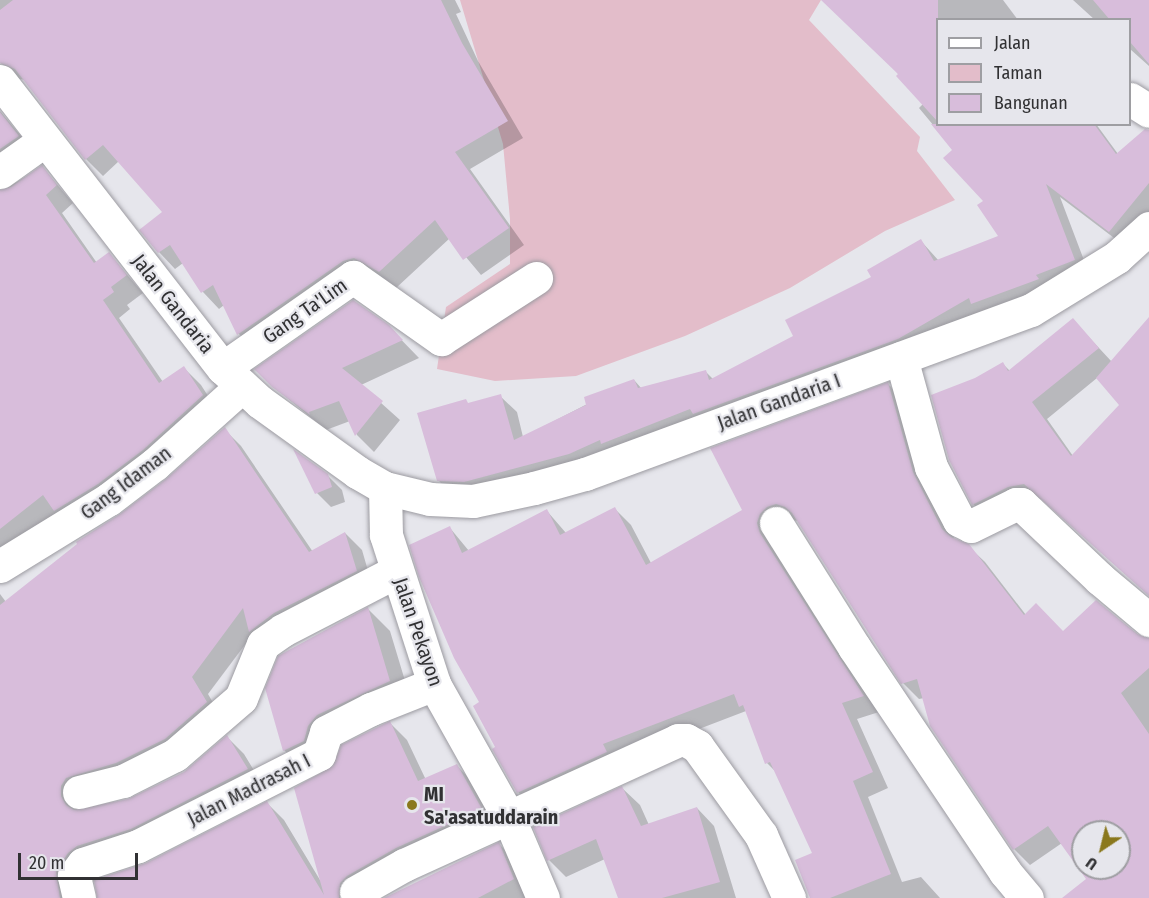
<!DOCTYPE html>
<html>
<head>
<meta charset="utf-8">
<style>
	body { margin:0 }
	#map { position:relative; width:1149px; height:898px; overflow:hidden; background:#e6e6ec; font-family:"Fira Sans Condensed",sans-serif }
	div>[style] { position:absolute }
	.green>* { inset:0; background:#e3bdca }
	.shadow>* { inset:0; background:#0003 }
	.building>* { inset:0; background:#d8bddb }
	.roads { filter:drop-shadow(0 0 2px #9c9ba1) drop-shadow(0 0 2px #9c9ba1) }
	.street>* { height:33px; margin:-16.5px; padding:0 16.5px; transform-origin:16.5px; border-radius:16.5px; background:#fff }
	.dots>* { width:16px; height:16px; translate:-50% -50%; box-sizing:border-box; border:3px solid #e6e6ec; border-radius:50% }
	span { translate:-50% -50%; white-space:nowrap; text-align:center; line-height:1.15; -webkit-text-stroke:4.5px #e6e6ec; paint-order:stroke }
	.street-label { font-size:20px; color:#313133 }
	.poi-label { font-size:20px; color:#313133; font-weight:700 }
	.left { translate:0 -50%; text-align:left }
	.legend { position:absolute; left:936px; top:18px; width:195px; height:108px; box-sizing:border-box; background:#e6e6ec; border:2px solid #9e9ea2; margin:0; padding:8px 10px; list-style:none; font-size:18px; color:#313133 }
	.legend li { display:flex; align-items:center; gap:12px; height:30px }
	.legend b { width:30px; border:2px solid #9e9ea2 }
	.north { position:absolute; left:1071px; top:820px; width:60px; height:60px; box-sizing:border-box; background:#e6e6ec; border:2px solid #9e9ea2; border-radius:50%; rotate:215deg; font-size:16px; font-weight:700; line-height:24px; text-align:center; color:#313133 }
	.north::after { content:''; display:block; margin:auto; width:21px; height:27px; background:#8a781d; clip-path:polygon(50% 0,100% 100%,50% 72%,0 100%) }
	.scale { position:absolute; left:18px; top:853px; width:120px; height:27px; box-sizing:border-box; border:3px solid #313133; border-top:0; padding-left:8px; font-size:18px; line-height:21px; white-space:nowrap; color:#313133; -webkit-text-stroke:4px #e6e6ec; paint-order:stroke }
</style>
</head>
<body>
<div id="map">
	<div class="green">
		<i style="clip-path:polygon(460px 0,821px 0,809px 20px,920px 137px,917px 151px,955px 200px,885px 231px,790px 288px,685px 336px,576px 376px,495px 381px,437px 369px,446px 307px,510px 264px,510px 219px,503px 144px)"></i>
	</div>
	<div class="shadow">
		<i style="clip-path:polygon(0 0,455px 0,461px 12px,456px 14px,478px 61px,523px 138px,470px 169px,524px 245px,481px 275px,450px 238px,396px 288px,371px 274px,255px 351px,239px 334px,224px 305px,219px 309px,203px 292px,183px 263px,175px 269px,159px 252px,165px 212px,119px 161px,103px 176px,86px 159px,25px 80px,16px 78px,0 62px)"></i>
		<i style="clip-path:polygon(837px 0,1003px 0,1018px 20px,938px 20px,938px 124px,1096px 124px,1118px 154px,1149px 146px,1149px 216px,1126px 247px,1060px 197px,1090px 276px,710px 430px,454px 496px,438px 480px,469px 405px,500px 396px,517px 412px,523px 437px,634px 380px,642px 389px,706px 372px,713px 379px,795px 337px,921px 241px,939px 261px,1001px 237px,985px 201px,954px 150px,919px 108px,923px 104px)"></i>
		<i style="clip-path:polygon(1073px 0,1149px 0,1149px 66px,1130px 49px,1130px 20px,1095px 20px)"></i>
		<i style="clip-path:polygon(0 111px,35px 153px,0 181px)"></i>
		<i style="clip-path:polygon(42px 167px,73px 203px,62px 213px,97px 263px,109px 254px,143px 293px,127px 305px,130px 309px,119px 318px,163px 382px,184px 368px,201px 385px,219px 413px,0 560px,0 192px)"></i>
		<i style="clip-path:polygon(evenodd,1149px 319px,1149px 595px,1042px 499px,1024px 503px,989px 520px,973px 504px,976px 379px,1003px 364px,1010px 371px,1073px 320px,1112px 362px,1149px 319px,1097px 378px,1121px 405px,1073px 456px,1047px 419px,1097px 378px)"></i>
		<i style="clip-path:polygon(388px 326px,419px 358px,361px 385px,400px 420px,374px 452px,357px 435px,350px 421px,326px 430px,274px 387px)"></i>
		<i style="clip-path:polygon(evenodd,888px 384px,904px 400px,929px 490px,955px 540px,968px 546px,985px 562px,1026px 615px,1063px 632px,1096px 602px,1145px 640px,1149px 640px,1149px 898px,1065px 898px,1088px 879px,1062px 843px,1030px 865px,1014px 849px,924px 698px,919px 699px,903px 683px,799px 521px,792px 520px,879px 712px,857px 719px,888px 788px,868px 797px,902px 882px,921px 877px,940px 898px,812px 898px,814px 854px,778px 774px,767px 763px,746px 711px,618px 760px,534px 808px,518px 792px,497px 748px,481px 703px,450px 528px,469px 551px,547px 511px,566px 533px,615px 509px,631px 525px,651px 563px,744px 511px,888px 384px,1083px 832px,1119px 832px,1119px 868px,1083px 868px,1083px 832px)"></i>
		<i style="clip-path:polygon(224px 429px,241px 446px,313px 552px,345px 533px,362px 550px,373px 588px,253px 634px,208px 694px,223px 720px,77px 805px,77px 811px,128px 801px,184px 773px,227px 737px,244px 754px,264px 787px,95px 863px,73px 898px,0 898px,0 594px,6px 602px,167px 480px)"></i>
		<i style="clip-path:polygon(327px 475px,342px 490px,345px 502px,331px 507px,317px 493px)"></i>
		<i style="clip-path:polygon(368px 609px,390px 631px,412px 704px,340px 738px,307px 773px,284px 750px,267px 688px)"></i>
		<i style="clip-path:polygon(390px 723px,407px 740px,426px 780px,457px 766px,474px 783px,498px 826px,359px 898px,98px 898px,147px 864px,267px 803px,284px 820px,320px 880px,334px 768px)"></i>
		<i style="clip-path:polygon(622px 788px,640px 805px,649px 825px,697px 808px,714px 826px,736px 898px,619px 898px,605px 859px,566px 877px,549px 860px)"></i>
		<i style="clip-path:polygon(499px 844px,516px 861px,527px 898px,387px 898px)"></i>
	</div>
	<div class="building">
		<i style="clip-path:polygon(13px 0,441px 0,462px 43px,508px 121px,455px 152px,509px 228px,463px 260px,435px 220px,379px 272px,354px 258px,343px 261px,237px 335px,213px 285px,201px 293px,170px 245px,158px 253px,139px 230px,162px 212px,103px 145px,85px 160px,15px 69px,0 63px,0 10px)"></i>
		<i style="clip-path:polygon(821px 0,938px 0,938px 122px,896px 76px,898px 74px)"></i>
		<i style="clip-path:polygon(1093px 0,1149px 0,1149px 64px,1130px 42px,1130px 20px,1110px 20px)"></i>
		<i style="clip-path:polygon(0 112px,19px 136px,0 149px)"></i>
		<i style="clip-path:polygon(931px 124px,1094px 124px,1116px 154px,1145px 129px,1149px 130px,1149px 183px,1109px 232px,1046px 184px,1075px 260px,1036px 275px,1039px 279px,971px 304px,969px 298px,898px 339px,693px 414px,690px 409px,601px 444px,600px 440px,569px 454px,464px 482px,437px 481px,417px 413px,466px 399px,468px 403px,501px 394px,514px 440px,586px 405px,584px 397px,634px 379px,638px 388px,706px 370px,709px 380px,793px 336px,785px 320px,871px 277px,867px 270px,921px 239px,934px 261px,998px 236px,977px 205px,983px 201px,943px 158px,952px 150px)"></i>
		<i style="clip-path:polygon(42px 165px,57px 185px,46px 195px,94px 263px,109px 252px,127px 275px,111px 287px,114px 292px,103px 300px,159px 383px,184px 366px,203px 395px,143px 450px,98px 484px,54px 511px,43px 495px,0 529px,0 190px,11px 187px)"></i>
		<i style="clip-path:polygon(353px 300px,389px 325px,403px 340px,342px 368px,383px 401px,355px 436px,339px 401px,309px 412px,310px 415px,272px 387px,254px 369px)"></i>
		<i style="clip-path:polygon(1149px 317px,1149px 596px,1024px 484px,1008px 487px,972px 505px,949px 460px,931px 395px,975px 378px,1003px 362px,1008px 371px,1073px 318px,1099px 348px,1032px 402px,1071px 456px,1119px 405px,1096px 378px)"></i>
		<i style="clip-path:polygon(evenodd,888px 382px,913px 472px,942px 529px,951px 537px,969px 544px,1024px 615px,1036px 603px,1063px 631px,1096px 600px,1137px 634px,1149px 638px,1149px 668px,1121px 693px,1149px 734px,1149px 898px,1062px 898px,1086px 879px,1048px 826px,1013px 850px,930px 726px,917px 679px,901px 684px,792px 513px,785px 507px,776px 504px,767px 507px,760px 514px,757px 523px,760px 533px,864px 696px,842px 703px,873px 772px,853px 781px,891px 874px,830px 898px,810px 898px,795px 860px,812px 853px,770px 762px,765px 764px,743px 705px,739px 707px,734px 694px,603px 744px,607px 752px,517px 793px,492px 749px,495px 747px,473px 706px,479px 702px,454px 658px,419px 577px,409px 545px,450px 526px,462px 553px,547px 509px,560px 535px,615px 507px,646px 565px,742px 510px,710px 448px,888px 382px,1083px 832px,1119px 832px,1119px 868px,1083px 868px,1083px 832px)"></i>
		<i style="clip-path:polygon(225px 427px,309px 552px,345px 532px,357px 571px,274px 613px,249px 632px,243px 608px,192px 677px,207px 702px,165px 739px,116px 763px,66px 778px,61px 786px,61px 796px,66px 805px,74px 810px,128px 799px,184px 772px,227px 735px,248px 769px,131px 829px,77px 846px,68px 853px,56px 872px,60px 898px,0 898px,0 605px,77px 544px,76px 542px,120px 514px,166px 479px)"></i>
		<i style="clip-path:polygon(293px 449px,328px 474px,332px 487px,315px 494px)"></i>
		<i style="clip-path:polygon(368px 607px,390px 681px,317px 715px,308px 726px,304px 741px,283px 751px,265px 688px,278px 656px)"></i>
		<i style="clip-path:polygon(390px 721px,418px 781px,457px 764px,482px 809px,396px 848px,347px 876px,340px 883px,339px 898px,97px 898px,94px 880px,146px 863px,267px 801px,324px 895px,294px 788px,333px 766px,341px 745px)"></i>
		<i style="clip-path:polygon(622px 786px,641px 826px,697px 807px,720px 882px,662px 898px,618px 898px,596px 839px,547px 861px,533px 827px)"></i>
		<i style="clip-path:polygon(499px 842px,514px 879px,478px 898px,384px 898px)"></i>
	</div>
	<div class="roads">
		<div class="street">
			<i style="left:0;top:81px;width:363px;rotate:52.2deg"></i>
			<i style="left:223px;top:368px;width:50px;rotate:42.6deg"></i>
			<i style="left:260px;top:402px;width:120px;rotate:35.8deg"></i>
			<i style="left:357px;top:472px;width:32px;rotate:30deg"></i>
			<i style="left:385px;top:488px;width:46px;rotate:13.7deg"></i>
			<i style="left:430px;top:499px;width:43px;rotate:2.7deg"></i>
			<i style="left:473px;top:501px;width:62px;rotate:-12deg"></i>
			<i style="left:534px;top:488px;width:53px;rotate:-15.4deg"></i>
			<i style="left:585px;top:474px;width:475px;rotate:-20.2deg"></i>
			<i style="left:1031px;top:310px;width:101px;rotate:-31.6deg"></i>
			<i style="left:1117px;top:257px;width:43px;rotate:-42.2deg"></i>
			<i style="left:1130px;top:99px;width:22px;rotate:32deg"></i>
			<i style="left:0;top:172px;width:55px;rotate:-35.4deg"></i>
			<i style="left:901px;top:358px;width:113px;rotate:74.6deg"></i>
			<i style="left:931px;top:467px;width:60px;rotate:62.2deg"></i>
			<i style="left:959px;top:520px;width:13px;rotate:27deg"></i>
			<i style="left:971px;top:526px;width:50px;rotate:-26.1deg"></i>
			<i style="left:1016px;top:504px;width:5px"></i>
			<i style="left:1021px;top:504px;width:109px;rotate:43.5deg"></i>
			<i style="left:1100px;top:579px;width:64px;rotate:39.9deg"></i>
			<i style="left:223px;top:368px;width:159px;rotate:-35deg"></i>
			<i style="left:353px;top:277px;width:108px;rotate:35.2deg"></i>
			<i style="left:441px;top:339px;width:113px;rotate:-32.7deg"></i>
			<i style="left:385px;top:488px;width:47px;rotate:88.8deg"></i>
			<i style="left:386px;top:535px;width:157px;rotate:72.1deg"></i>
			<i style="left:434px;top:684px;width:151px;rotate:60.7deg"></i>
			<i style="left:508px;top:816px;width:89px;rotate:66.9deg"></i>
			<i style="left:776px;top:523px;width:146px;rotate:57.8deg"></i>
			<i style="left:854px;top:647px;width:271px;rotate:56.1deg"></i>
			<i style="left:1005px;top:872px;width:34px;rotate:50deg"></i>
			<i style="left:0;top:566px;width:128px;rotate:-31.6deg"></i>
			<i style="left:109px;top:499px;width:58px;rotate:-37.3deg"></i>
			<i style="left:155px;top:464px;width:117px;rotate:-41.9deg"></i>
			<i style="left:79px;top:792px;width:45px;rotate:-14deg"></i>
			<i style="left:123px;top:781px;width:58px;rotate:-26.6deg"></i>
			<i style="left:175px;top:755px;width:87px;rotate:-40.8deg"></i>
			<i style="left:241px;top:698px;width:58px;rotate:-67.8deg"></i>
			<i style="left:263px;top:644px;width:24px;rotate:-35deg"></i>
			<i style="left:283px;top:630px;width:128px;rotate:-27.4deg"></i>
			<i style="left:356px;top:892px;width:55px;rotate:-29.4deg"></i>
			<i style="left:404px;top:865px;width:301px;rotate:-24.5deg"></i>
			<i style="left:678px;top:740px;width:8px"></i>
			<i style="left:686px;top:740px;width:13px;rotate:29deg"></i>
			<i style="left:697px;top:746px;width:110px;rotate:54.3deg"></i>
			<i style="left:761px;top:835px;width:69px;rotate:66deg"></i>
			<i style="left:79px;top:898px;width:23px;rotate:-103deg"></i>
			<i style="left:74px;top:876px;width:15px;rotate:-53deg"></i>
			<i style="left:83px;top:864px;width:58px;rotate:-18.1deg"></i>
			<i style="left:138px;top:846px;width:203px;rotate:-26.9deg"></i>
			<i style="left:319px;top:754px;width:23px;rotate:-72deg"></i>
			<i style="left:326px;top:732px;width:51px;rotate:-27.1deg"></i>
			<i style="left:371px;top:709px;width:68px;rotate:-21.6deg"></i>
		</div>
	</div>
	<div class="dots">
		<i style="left:412px;top:805px;background:#8a781d"></i>
	</div>
	<div class="street-label">
		<span style="left:173px;top:304px;rotate:52deg">Jalan Gandaria</span>
		<span style="left:305px;top:311px;rotate:-35deg">Gang Ta'Lim</span>
		<span style="left:779px;top:402px;rotate:-20deg">Jalan Gandaria I</span>
		<span style="left:126px;top:483px;rotate:-37deg">Gang Idaman</span>
		<span style="left:418px;top:632px;rotate:71deg">Jalan Pekayon</span>
		<span style="left:249px;top:790px;rotate:-27deg">Jalan Madrasah I</span>
	</div>
	<div class="poi-label">
		<span class="left" style="left:424px;top:806px">MI<br>Sa'asatuddarain</span>
	</div>
	<ul class="legend">
	<li><b style="height:8px;background:#fff"></b>Jalan</li>
	<li><b style="height:16px;background:#e3bdca"></b>Taman</li>
	<li><b style="height:16px;background:#d8bddb"></b>Bangunan</li>
	</ul>
	<div class="north">U</div>
	<div class="scale">20 m</div>
</div>
</body>
</html>
